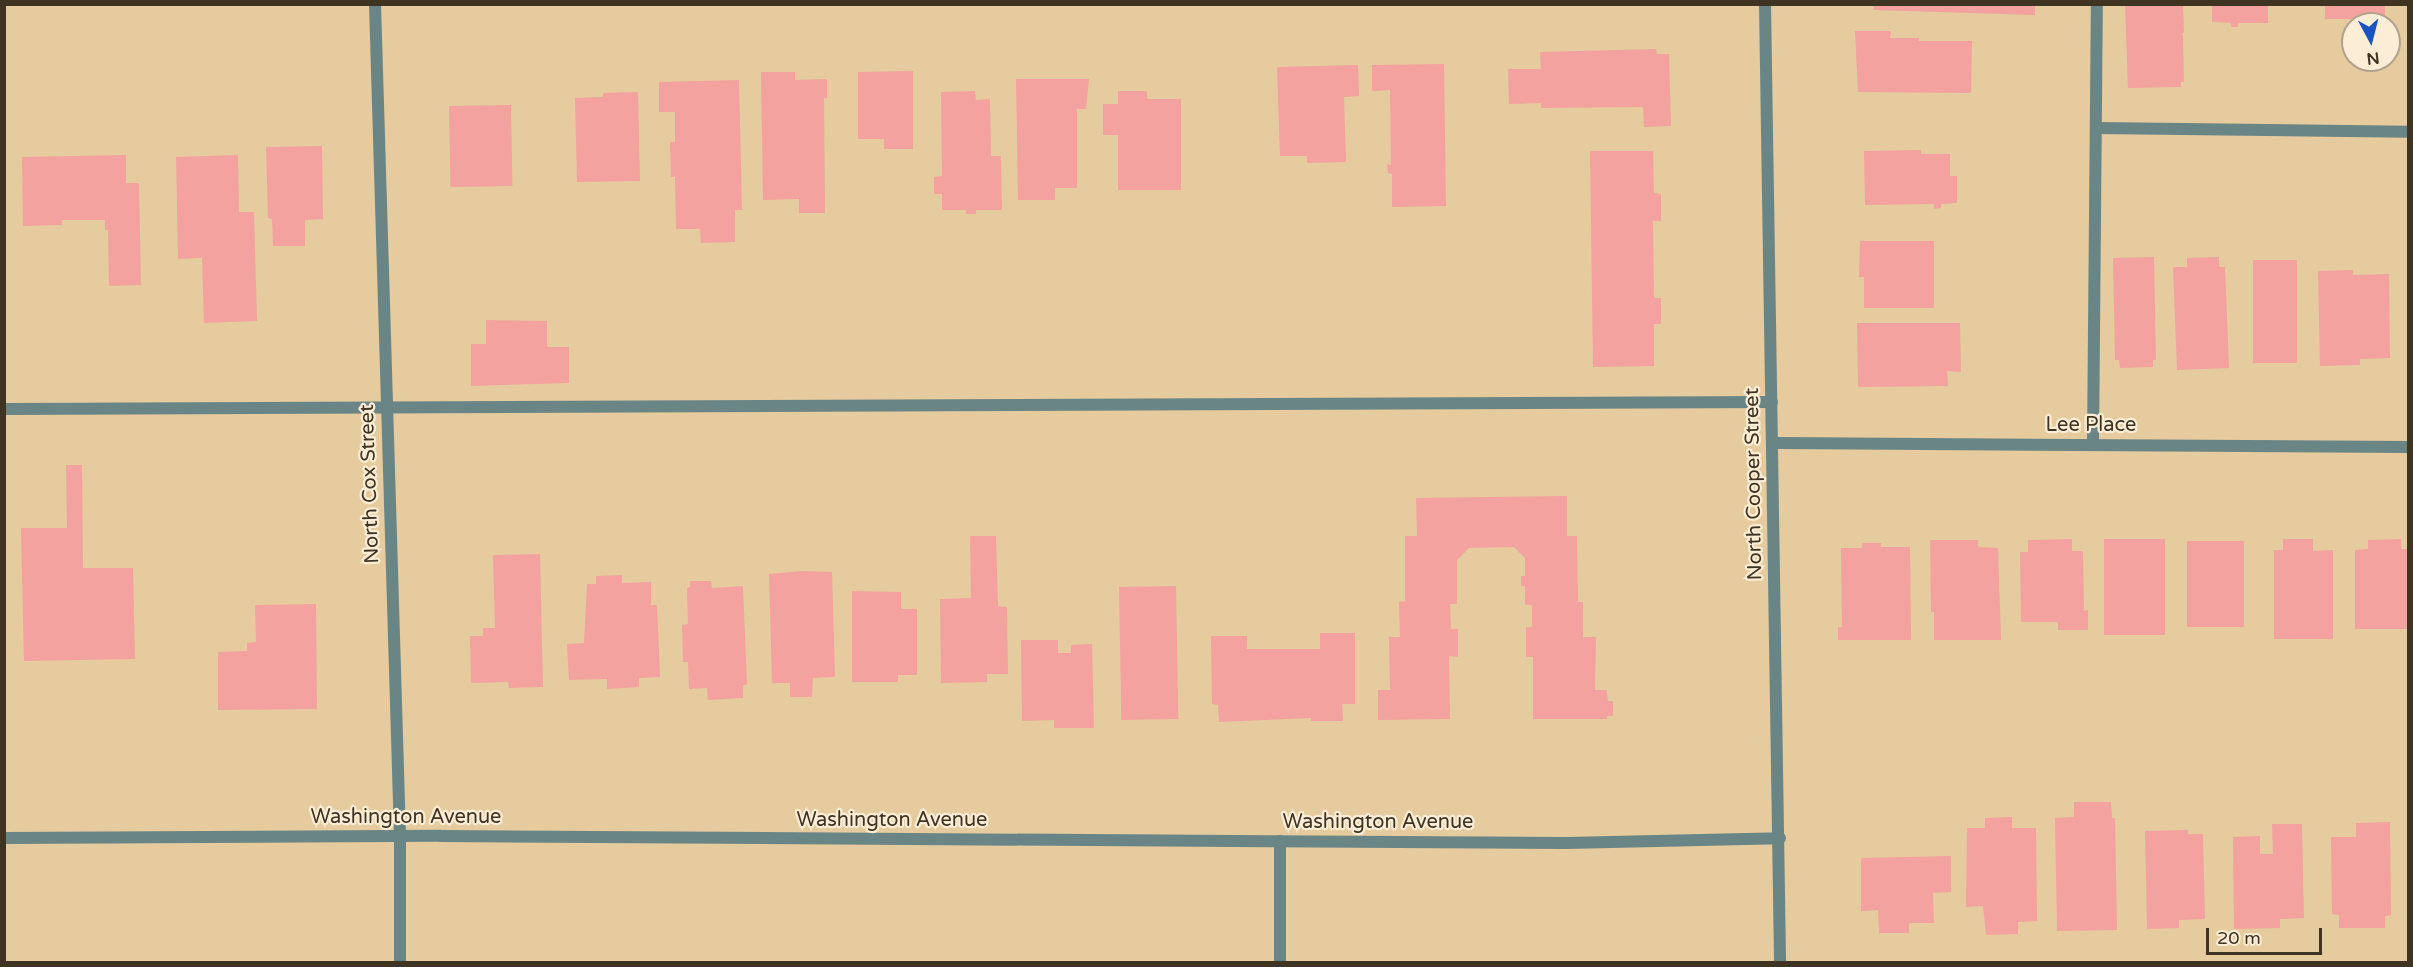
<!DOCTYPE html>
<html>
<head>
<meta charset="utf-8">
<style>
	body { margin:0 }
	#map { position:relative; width:2413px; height:967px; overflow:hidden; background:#e5cb9d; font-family:"Varela Round",sans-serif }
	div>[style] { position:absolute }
	.building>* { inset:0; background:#f3a29f; transform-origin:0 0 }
	.service>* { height:12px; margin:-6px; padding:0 6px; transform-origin:6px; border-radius:6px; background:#6a8586 }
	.minor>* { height:12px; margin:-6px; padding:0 6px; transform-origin:6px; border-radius:6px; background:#6a8586 }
	.tertiary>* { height:12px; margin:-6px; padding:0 6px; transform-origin:6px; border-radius:6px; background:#6a8586 }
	span { translate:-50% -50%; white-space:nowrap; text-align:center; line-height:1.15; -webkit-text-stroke:4.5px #fbedd6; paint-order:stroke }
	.street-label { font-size:20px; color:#3e3421 }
	.frame { position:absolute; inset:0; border:6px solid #3e3421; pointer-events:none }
	.north { position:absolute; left:2341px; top:12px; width:60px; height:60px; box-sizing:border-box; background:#fbedd6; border:2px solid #afa38e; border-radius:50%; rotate:173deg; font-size:16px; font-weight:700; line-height:24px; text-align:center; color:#3e3421 }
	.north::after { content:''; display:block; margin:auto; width:21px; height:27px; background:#1853bf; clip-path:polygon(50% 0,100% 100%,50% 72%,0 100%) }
	.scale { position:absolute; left:2206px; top:928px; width:116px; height:27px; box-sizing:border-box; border:3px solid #3e3421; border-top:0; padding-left:8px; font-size:18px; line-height:21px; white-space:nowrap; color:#3e3421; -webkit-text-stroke:4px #fbedd6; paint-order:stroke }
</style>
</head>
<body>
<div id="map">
	<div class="building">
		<i style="clip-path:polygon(1874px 4px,2035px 4px,2035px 15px,1874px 10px)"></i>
		<i style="clip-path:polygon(2125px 4px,2183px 4px,2184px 32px,2181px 35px,2183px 35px,2184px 82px,2181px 82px,2181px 87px,2128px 88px)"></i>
		<i style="clip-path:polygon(2212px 4px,2268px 4px,2268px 23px,2238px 23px,2238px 27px,2231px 27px,2231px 23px,2212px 22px)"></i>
		<i style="left:2325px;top:4px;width:60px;height:15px"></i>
		<i style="clip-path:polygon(1855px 31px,1891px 31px,1890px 38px,1919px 38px,1919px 41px,1972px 41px,1971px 93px,1858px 92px)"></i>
		<i style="clip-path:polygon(1656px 49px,1657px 54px,1669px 54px,1671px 126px,1644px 127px,1643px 107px,1541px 108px,1541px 103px,1509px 104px,1508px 69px,1541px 69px,1540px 52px)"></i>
		<i style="clip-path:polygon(1444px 64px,1446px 206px,1392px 207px,1392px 174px,1388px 173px,1387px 164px,1391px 165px,1390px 90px,1372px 91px,1372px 65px)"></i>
		<i style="clip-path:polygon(1358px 65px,1359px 96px,1344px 97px,1346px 162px,1307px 163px,1307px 156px,1280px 156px,1277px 67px)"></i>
		<i style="clip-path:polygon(913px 71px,913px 149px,884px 149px,884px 139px,858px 139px,858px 72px)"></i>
		<i style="clip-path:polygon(761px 72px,795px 72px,795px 80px,827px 79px,827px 98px,824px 98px,825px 213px,799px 213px,799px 199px,763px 200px)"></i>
		<i style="clip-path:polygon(1016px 79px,1089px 79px,1086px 109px,1077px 109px,1077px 188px,1055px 188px,1055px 200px,1018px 200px)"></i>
		<i style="clip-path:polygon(739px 80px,742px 210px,735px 210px,735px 242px,701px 243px,700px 229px,676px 229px,675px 177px,671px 177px,670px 142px,675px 142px,675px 112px,659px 112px,659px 82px)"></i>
		<i style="clip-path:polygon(975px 91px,976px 100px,990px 99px,991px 156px,1001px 156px,1002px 210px,976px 210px,976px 214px,966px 214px,966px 210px,942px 210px,942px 194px,934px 194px,934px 177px,942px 176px,941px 92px)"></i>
		<i style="clip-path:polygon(1118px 91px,1147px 91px,1147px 99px,1181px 99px,1181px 190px,1118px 190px,1118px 135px,1103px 135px,1103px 104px,1118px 104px)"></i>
		<i style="clip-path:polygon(638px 92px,640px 181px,577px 182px,575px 98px,603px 97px,603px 93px)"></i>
		<i style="left:511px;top:105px;width:81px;height:62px;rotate:89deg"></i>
		<i style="clip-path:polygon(322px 146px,323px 219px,305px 220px,305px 246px,273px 246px,272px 219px,268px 218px,266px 147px)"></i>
		<i style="clip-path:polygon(1921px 150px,1921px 154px,1950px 154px,1950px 176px,1957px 176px,1957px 203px,1941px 204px,1941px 208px,1934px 209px,1934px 204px,1865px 205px,1864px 151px)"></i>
		<i style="clip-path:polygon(1590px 151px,1653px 151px,1654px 193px,1661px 194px,1661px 221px,1653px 221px,1654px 298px,1661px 298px,1661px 324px,1654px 324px,1654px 366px,1593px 367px)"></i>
		<i style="clip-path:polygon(126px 155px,126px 183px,139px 183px,141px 285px,109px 286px,108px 230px,105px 230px,105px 220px,62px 220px,62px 225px,23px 226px,22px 157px)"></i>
		<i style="clip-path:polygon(238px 155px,239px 212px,254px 212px,257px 321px,204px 323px,202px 258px,178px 259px,176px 157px)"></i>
		<i style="clip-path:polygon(1860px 241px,1934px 241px,1934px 308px,1864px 308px,1864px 277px,1859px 277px)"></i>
		<i style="clip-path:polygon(2154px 257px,2156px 360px,2153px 360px,2153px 367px,2120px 368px,2119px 360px,2115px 360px,2113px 258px)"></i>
		<i style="clip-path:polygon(2219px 257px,2219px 267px,2225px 267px,2229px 368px,2177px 370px,2173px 267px,2187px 267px,2187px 258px)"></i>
		<i style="left:2253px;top:260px;width:44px;height:103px"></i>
		<i style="clip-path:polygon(2353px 270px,2353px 275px,2389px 274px,2390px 358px,2360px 359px,2360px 365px,2320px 366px,2318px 271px)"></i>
		<i style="clip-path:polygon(486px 320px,547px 321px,547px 347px,569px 347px,569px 383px,471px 386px,471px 344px,486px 344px)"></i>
		<i style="clip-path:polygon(1857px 323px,1960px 323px,1961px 372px,1947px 371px,1948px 386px,1858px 387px)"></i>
		<i style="clip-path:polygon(66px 465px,82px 465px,83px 568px,133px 568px,135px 659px,24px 661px,21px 528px,67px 528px)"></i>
		<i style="clip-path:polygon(1567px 496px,1567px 536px,1577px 536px,1578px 602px,1583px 602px,1583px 637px,1596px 637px,1595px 690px,1607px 690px,1608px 701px,1613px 701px,1613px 716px,1607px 716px,1607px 719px,1533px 719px,1533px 657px,1526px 657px,1526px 627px,1532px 627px,1532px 605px,1525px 605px,1525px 586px,1521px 586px,1521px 576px,1525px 576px,1525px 558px,1514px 547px,1469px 548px,1457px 560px,1457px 604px,1450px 604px,1451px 629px,1458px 629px,1458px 657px,1449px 656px,1450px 719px,1378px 720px,1378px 690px,1390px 690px,1389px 637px,1400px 637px,1399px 602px,1405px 601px,1405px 536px,1417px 536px,1416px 498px)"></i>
		<i style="clip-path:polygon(970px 536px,996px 536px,998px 606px,1007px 607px,1008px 674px,987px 674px,987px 682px,941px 683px,940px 599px,971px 598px)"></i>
		<i style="clip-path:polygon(2072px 539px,2072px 551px,2083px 551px,2084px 611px,2088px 610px,2088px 630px,2058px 630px,2058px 622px,2021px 622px,2020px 552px,2028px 552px,2028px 540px)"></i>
		<i style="left:2104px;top:539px;width:61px;height:96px"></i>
		<i style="clip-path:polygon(2283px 539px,2313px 539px,2313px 551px,2333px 550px,2333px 639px,2274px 639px,2274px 550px,2283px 550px)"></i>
		<i style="clip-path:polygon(2401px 539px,2401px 549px,2408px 549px,2408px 629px,2355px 629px,2355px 550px,2368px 549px,2368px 540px)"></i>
		<i style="clip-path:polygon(1930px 540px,1978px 540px,1978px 547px,1998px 548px,2001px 640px,1934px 640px,1934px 612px,1931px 612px)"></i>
		<i style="left:2187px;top:541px;width:57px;height:86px"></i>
		<i style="clip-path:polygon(1862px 543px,1881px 543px,1881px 547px,1910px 547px,1911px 640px,1838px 640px,1838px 627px,1842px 627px,1841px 548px,1862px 548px)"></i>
		<i style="clip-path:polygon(540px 554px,543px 687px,509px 688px,508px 682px,471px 683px,470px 636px,483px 636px,483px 628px,495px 628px,493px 555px)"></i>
		<i style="clip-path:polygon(802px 571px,832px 572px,835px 677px,813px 678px,812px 697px,790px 697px,790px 683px,772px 683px,769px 574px)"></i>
		<i style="clip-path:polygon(622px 575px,622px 583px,651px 582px,651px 605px,657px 605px,660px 677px,639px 678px,639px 687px,607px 689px,607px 679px,569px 680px,567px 644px,584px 643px,587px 584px,596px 584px,596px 576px)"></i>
		<i style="clip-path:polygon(690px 581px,711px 581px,712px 588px,743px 586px,747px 685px,743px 685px,743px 698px,708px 700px,707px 688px,689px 689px,688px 662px,683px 662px,682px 625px,688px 624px,687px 588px,690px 587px)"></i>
		<i style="left:1176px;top:586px;width:133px;height:57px;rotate:89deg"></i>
		<i style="clip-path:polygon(852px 591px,901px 592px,901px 609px,917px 609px,917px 675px,898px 675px,898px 682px,852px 682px)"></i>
		<i style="clip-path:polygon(316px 604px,317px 709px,218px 710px,218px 652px,247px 651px,247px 643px,256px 642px,255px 605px)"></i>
		<i style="clip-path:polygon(1320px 633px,1355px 633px,1355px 704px,1342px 704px,1343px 721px,1311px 721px,1311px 718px,1219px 722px,1218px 705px,1212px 704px,1211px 636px,1247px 636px,1247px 649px,1320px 649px)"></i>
		<i style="clip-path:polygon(1021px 640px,1058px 640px,1058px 653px,1071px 653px,1071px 645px,1092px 644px,1094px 728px,1054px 728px,1054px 720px,1022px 721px)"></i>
		<i style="clip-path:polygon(2074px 802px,2111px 802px,2112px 818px,2115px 818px,2117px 930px,2057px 931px,2055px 818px,2074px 817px)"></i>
		<i style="clip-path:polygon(2012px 817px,2012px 828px,2036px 828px,2037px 921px,2018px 922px,2018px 934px,1986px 935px,1983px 906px,1966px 907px,1967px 828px,1985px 828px,1985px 818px)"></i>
		<i style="clip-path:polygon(2390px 822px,2391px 915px,2385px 916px,2385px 928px,2339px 928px,2339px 915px,2332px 914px,2331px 837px,2356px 837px,2356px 823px)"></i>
		<i style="clip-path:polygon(2272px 824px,2302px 824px,2304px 918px,2280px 919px,2280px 928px,2234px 929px,2233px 837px,2260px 836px,2260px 854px,2273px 854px)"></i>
		<i style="clip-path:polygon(2188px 830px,2188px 834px,2203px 834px,2205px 919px,2179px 920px,2179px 928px,2147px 929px,2145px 831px)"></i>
		<i style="clip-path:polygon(1951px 856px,1951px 892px,1933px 893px,1934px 923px,1909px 923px,1909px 933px,1879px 933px,1878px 910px,1861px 911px,1861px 858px)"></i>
	</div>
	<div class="service">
		<i style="left:2096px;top:128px;width:312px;rotate:0.7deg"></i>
		<i style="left:4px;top:409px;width:1768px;rotate:-0.23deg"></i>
		<i style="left:2093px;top:445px;width:441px;rotate:-89.5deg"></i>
		<i style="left:1280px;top:841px;width:121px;rotate:90deg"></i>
	</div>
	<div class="minor">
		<i style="left:375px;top:4px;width:832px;rotate:88.28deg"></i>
		<i style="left:400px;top:836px;width:126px;rotate:90deg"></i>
		<i style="left:1773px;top:443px;width:635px;rotate:0.36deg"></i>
		<i style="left:4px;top:838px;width:437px;rotate:-0.3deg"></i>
		<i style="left:441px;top:836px;width:1125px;rotate:0.36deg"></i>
		<i style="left:1566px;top:843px;width:214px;rotate:-1.3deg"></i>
	</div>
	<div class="tertiary">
		<i style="left:1765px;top:4px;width:958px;rotate:89.1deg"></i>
	</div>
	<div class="street-label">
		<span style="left:2091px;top:425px">Lee Place</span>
		<span style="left:370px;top:484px;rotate:-92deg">North Cox Street</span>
		<span style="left:1754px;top:484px;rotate:-91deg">North Cooper Street</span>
		<span style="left:406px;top:817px">Washington Avenue</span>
		<span style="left:892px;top:820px">Washington Avenue</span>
		<span style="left:1378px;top:822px">Washington Avenue</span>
	</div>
	<div class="frame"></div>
	<div class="north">N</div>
	<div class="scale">20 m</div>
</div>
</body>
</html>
